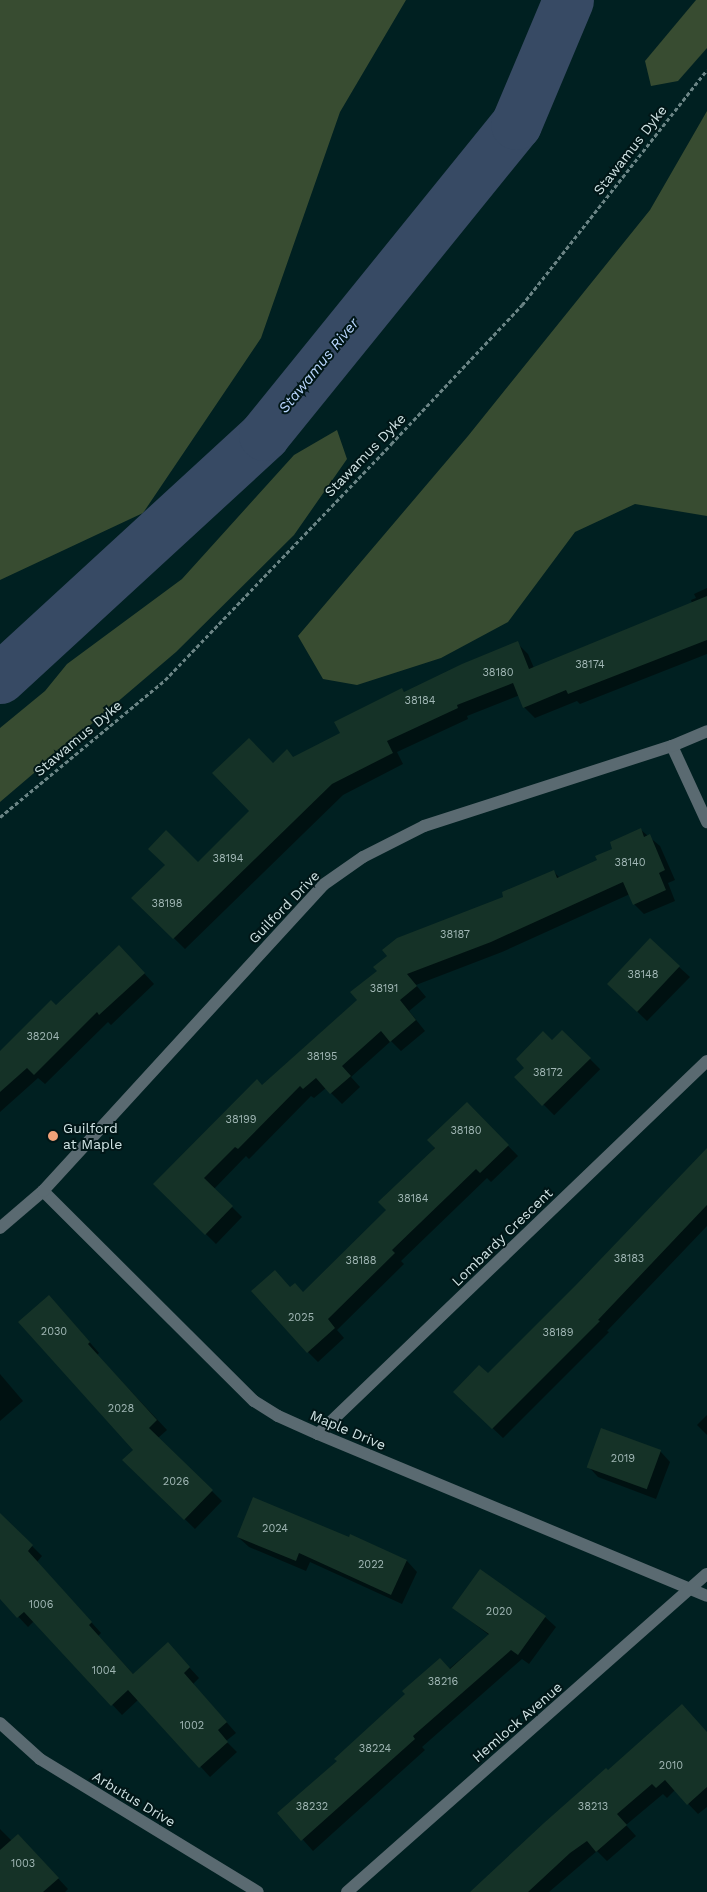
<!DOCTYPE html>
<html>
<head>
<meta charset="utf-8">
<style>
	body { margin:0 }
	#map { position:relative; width:707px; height:1892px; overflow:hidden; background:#002021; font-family:"Work Sans",sans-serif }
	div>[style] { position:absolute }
	.forest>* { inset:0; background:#384c31 }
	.shadow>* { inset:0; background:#0007; transform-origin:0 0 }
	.river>* { height:51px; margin:-25.5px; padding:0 25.5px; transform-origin:25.5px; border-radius:25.5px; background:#374a64 }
	.building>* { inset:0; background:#153227; transform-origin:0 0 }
	.path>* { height:3px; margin-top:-1.5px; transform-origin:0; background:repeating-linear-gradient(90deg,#6b8485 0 4px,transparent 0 6.5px) }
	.minor>* { height:12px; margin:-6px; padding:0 6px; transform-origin:6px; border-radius:6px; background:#5a6a71 }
	.dots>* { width:14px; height:14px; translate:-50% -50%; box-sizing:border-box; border:2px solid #001617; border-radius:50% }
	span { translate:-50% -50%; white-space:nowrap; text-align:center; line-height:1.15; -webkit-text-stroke:4px #001617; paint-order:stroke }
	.number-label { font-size:11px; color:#a1b7b5 }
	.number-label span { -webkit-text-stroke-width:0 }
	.street-label { font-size:14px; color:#d0e3e4 }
	.poi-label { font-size:14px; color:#d0e3e4 }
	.left { translate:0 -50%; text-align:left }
	.water-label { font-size:15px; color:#bad7ff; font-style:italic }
</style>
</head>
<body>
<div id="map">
	<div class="forest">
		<i style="clip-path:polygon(0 0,406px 0,340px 112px,261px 338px,143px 513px,0 580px)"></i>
		<i style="clip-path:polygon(696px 0,707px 0,707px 48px,678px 81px,651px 86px,645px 61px)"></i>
		<i style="clip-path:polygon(707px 111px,707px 516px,635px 504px,575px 532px,508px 622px,441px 658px,357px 685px,323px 679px,298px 636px,468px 436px,650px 210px)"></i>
		<i style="clip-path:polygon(337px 430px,347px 459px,294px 535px,176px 652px,0 802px,0 728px,45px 691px,67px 664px,182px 579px,294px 455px)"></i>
	</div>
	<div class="shadow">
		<i style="clip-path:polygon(707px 588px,707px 654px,580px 704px,577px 701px,535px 718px,524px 707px,520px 695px,467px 716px,468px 719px,397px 752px,403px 764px,343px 795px,185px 949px,133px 898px,198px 863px,250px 811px,273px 765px,293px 758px,341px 734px,402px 689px,405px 693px,517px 643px,528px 654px,534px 668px,692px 603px,691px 600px,696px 598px,694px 594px)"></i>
		<i style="clip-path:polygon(641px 830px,660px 846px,675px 880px,668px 883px,675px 901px,644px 914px,634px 904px,630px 894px,502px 952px,416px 985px,426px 997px,409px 1011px,425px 1031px,401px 1051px,391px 1041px,351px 1077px,360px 1087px,342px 1104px,326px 1088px,314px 1098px,311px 1096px,249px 1159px,246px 1156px,214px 1189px,242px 1217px,216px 1244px,155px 1184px,262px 1086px,505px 897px,553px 871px,560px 878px,599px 861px)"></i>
		<i style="clip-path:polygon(129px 957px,154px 984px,111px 1025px,108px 1022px,45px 1084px,38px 1078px,0 1112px,0 1053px,56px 1006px)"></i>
		<i style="clip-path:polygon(679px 967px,690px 977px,647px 1021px,619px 994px)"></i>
		<i style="left:562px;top:1031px;width:54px;height:65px;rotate:45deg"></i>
		<i style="clip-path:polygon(467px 1104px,518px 1156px,491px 1182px,487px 1178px,401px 1261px,404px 1264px,337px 1330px,344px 1338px,318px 1362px,308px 1352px,291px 1288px,303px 1293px,388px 1210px)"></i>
		<i style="clip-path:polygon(707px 1153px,707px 1226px,607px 1331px,609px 1332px,503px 1438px,465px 1402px,488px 1375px)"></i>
		<i style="clip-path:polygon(59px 1307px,99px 1353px,97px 1355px,167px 1430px,158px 1438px,222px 1501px,195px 1529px,124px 1460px,134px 1450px)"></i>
		<i style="clip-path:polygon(0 1374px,23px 1401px,0 1421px)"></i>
		<i style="clip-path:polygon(707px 1415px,707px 1435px,697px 1425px)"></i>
		<i style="clip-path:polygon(660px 1451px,670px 1462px,656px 1499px,598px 1477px,588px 1466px)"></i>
		<i style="clip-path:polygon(0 1514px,42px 1556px,37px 1562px,101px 1633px,98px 1636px,134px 1675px,177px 1654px,199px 1678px,193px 1684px,236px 1733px,226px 1741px,237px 1752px,210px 1777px,139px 1699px,122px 1715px,34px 1621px,28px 1627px,0 1597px)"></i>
		<i style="clip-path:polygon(350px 1536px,407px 1561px,417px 1572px,402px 1604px,310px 1562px,306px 1571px,249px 1547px,238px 1537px,349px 1538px)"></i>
		<i style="clip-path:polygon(454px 1608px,545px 1617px,556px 1627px,529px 1664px,522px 1659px,422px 1747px,425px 1750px,313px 1851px,279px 1813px,489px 1635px)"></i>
		<i style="clip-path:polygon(707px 1732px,707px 1807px,698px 1814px,675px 1790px,667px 1798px,663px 1794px,626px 1825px,636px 1836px,607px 1861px,597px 1851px,549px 1892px,474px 1892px,608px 1772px)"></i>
		<i style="clip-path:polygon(0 1829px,12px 1841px,28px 1846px,68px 1889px,65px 1892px,0 1892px)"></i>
	</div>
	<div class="river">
		<i style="left:0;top:678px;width:359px;rotate:-42.6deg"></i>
		<i style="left:264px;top:435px;width:400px;rotate:-51deg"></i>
		<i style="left:516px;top:124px;width:134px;rotate:-67.2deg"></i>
	</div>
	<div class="building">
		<i style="clip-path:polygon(707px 596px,707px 640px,568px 694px,566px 690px,523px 708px,513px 683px,457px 705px,458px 708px,387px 741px,393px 753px,332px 784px,173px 939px,131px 898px,165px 865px,148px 849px,166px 830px,198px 862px,249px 811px,212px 773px,249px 738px,273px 763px,287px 749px,293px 757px,340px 733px,334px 722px,402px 688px,404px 692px,462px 664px,518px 641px,529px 669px)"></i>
		<i style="clip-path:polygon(641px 828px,644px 837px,650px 834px,665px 870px,659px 873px,666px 890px,633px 905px,623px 882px,491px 942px,407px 974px,417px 986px,400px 1000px,416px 1020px,390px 1042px,381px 1031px,342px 1066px,351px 1076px,330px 1094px,316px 1078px,303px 1089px,300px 1086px,238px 1149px,235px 1147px,204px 1178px,233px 1206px,205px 1235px,153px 1184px,257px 1079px,262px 1085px,357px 1000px,350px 992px,377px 971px,373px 967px,387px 956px,382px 950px,397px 938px,503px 897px,502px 892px,554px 870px,557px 878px,597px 860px,595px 856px,612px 849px,610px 842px)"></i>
		<i style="left:650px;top:938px;width:41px;height:63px;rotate:43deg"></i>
		<i style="clip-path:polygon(119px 945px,145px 973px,99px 1015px,97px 1012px,34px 1075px,27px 1068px,0 1092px,0 1051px,51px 1000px,56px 1005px)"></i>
		<i style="clip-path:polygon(562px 1030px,591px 1058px,542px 1106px,514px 1077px,524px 1068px,516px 1059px,543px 1031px,552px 1040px)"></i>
		<i style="clip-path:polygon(467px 1102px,509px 1145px,480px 1173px,476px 1169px,392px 1250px,395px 1253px,328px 1319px,335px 1328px,307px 1353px,251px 1291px,275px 1270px,290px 1287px,295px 1283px,303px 1292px,386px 1210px,378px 1202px,435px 1148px,427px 1140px)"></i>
		<i style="clip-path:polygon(707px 1148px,707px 1205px,598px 1320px,600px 1321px,492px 1429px,453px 1392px,479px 1365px,488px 1373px,576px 1285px)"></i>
		<i style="clip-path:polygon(49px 1295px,90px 1342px,88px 1344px,157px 1420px,149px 1428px,213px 1490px,184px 1520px,122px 1460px,133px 1450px,18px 1322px)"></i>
		<i style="left:601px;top:1428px;width:64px;height:42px;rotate:20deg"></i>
		<i style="clip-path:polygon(253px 1497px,349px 1537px,350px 1534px,407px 1560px,391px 1595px,299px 1553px,296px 1561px,237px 1537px)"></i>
		<i style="clip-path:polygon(0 1513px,33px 1545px,28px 1551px,92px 1622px,89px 1625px,133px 1674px,168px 1642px,190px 1667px,184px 1673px,227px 1722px,218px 1730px,228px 1742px,199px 1768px,128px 1690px,111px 1706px,24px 1612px,17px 1618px,0 1599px)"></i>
		<i style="clip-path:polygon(480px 1569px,546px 1616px,518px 1655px,511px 1650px,413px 1736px,415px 1739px,301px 1841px,277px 1813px,337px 1761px,334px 1759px,405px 1694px,402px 1691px,440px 1658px,450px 1669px,489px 1634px,452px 1608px)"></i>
		<i style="clip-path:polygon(682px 1704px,707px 1732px,707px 1787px,687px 1805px,665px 1780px,656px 1788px,652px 1784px,617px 1814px,627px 1825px,596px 1852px,587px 1841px,570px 1853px,528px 1892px,470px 1892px,544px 1823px,606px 1768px,608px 1770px)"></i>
		<i style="clip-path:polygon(18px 1834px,59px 1878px,43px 1892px,0 1892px,0 1850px)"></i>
	</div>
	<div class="path">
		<i style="left:0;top:817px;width:214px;rotate:-39.7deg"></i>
		<i style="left:165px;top:680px;width:327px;rotate:-46.2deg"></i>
		<i style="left:391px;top:444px;width:191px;rotate:-46.7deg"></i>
		<i style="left:522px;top:305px;width:299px;rotate:-51.8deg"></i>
	</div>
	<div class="minor">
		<i style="left:672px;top:746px;width:84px;rotate:65.3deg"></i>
		<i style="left:43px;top:1191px;width:298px;rotate:44.9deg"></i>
		<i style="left:254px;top:1401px;width:28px;rotate:32deg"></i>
		<i style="left:278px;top:1416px;width:44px;rotate:24.2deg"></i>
		<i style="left:318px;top:1434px;width:421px;rotate:22.6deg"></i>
		<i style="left:0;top:1228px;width:57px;rotate:-40.7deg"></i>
		<i style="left:43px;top:1191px;width:415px;rotate:-47.5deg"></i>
		<i style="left:323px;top:885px;width:49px;rotate:-35deg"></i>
		<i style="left:363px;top:857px;width:68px;rotate:-26.9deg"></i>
		<i style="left:424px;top:826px;width:261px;rotate:-17.9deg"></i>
		<i style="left:672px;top:746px;width:38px;rotate:-23deg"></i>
		<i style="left:318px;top:1434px;width:539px;rotate:-43.8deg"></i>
		<i style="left:0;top:1723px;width:54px;rotate:42deg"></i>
		<i style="left:40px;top:1759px;width:255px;rotate:31.4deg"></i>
		<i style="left:347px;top:1892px;width:480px;rotate:-41.5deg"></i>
	</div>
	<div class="dots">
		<i style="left:53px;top:1136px;background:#f0a279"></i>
	</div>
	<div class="number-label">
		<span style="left:590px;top:665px">38174</span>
		<span style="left:498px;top:673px">38180</span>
		<span style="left:420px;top:701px">38184</span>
		<span style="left:228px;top:859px">38194</span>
		<span style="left:630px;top:863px">38140</span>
		<span style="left:167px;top:904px">38198</span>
		<span style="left:455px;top:935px">38187</span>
		<span style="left:643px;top:975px">38148</span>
		<span style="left:384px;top:989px">38191</span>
		<span style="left:43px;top:1037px">38204</span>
		<span style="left:322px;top:1057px">38195</span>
		<span style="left:548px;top:1073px">38172</span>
		<span style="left:241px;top:1120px">38199</span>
		<span style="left:466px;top:1131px">38180</span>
		<span style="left:413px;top:1199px">38184</span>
		<span style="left:629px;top:1259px">38183</span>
		<span style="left:361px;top:1261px">38188</span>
		<span style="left:301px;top:1318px">2025</span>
		<span style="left:54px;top:1332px">2030</span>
		<span style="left:558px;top:1333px">38189</span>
		<span style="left:121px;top:1409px">2028</span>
		<span style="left:623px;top:1459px">2019</span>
		<span style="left:176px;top:1482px">2026</span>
		<span style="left:275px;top:1529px">2024</span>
		<span style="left:371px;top:1565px">2022</span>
		<span style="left:41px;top:1605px">1006</span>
		<span style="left:499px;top:1612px">2020</span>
		<span style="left:104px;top:1671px">1004</span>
		<span style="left:443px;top:1682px">38216</span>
		<span style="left:192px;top:1726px">1002</span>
		<span style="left:375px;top:1749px">38224</span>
		<span style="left:671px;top:1766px">2010</span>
		<span style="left:312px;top:1807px">38232</span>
		<span style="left:593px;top:1807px">38213</span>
		<span style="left:23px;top:1864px">1003</span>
	</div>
	<div class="street-label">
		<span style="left:630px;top:150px;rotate:-52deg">Stawamus Dyke</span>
		<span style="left:365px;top:455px;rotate:-46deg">Stawamus Dyke</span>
		<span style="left:78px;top:738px;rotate:-40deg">Stawamus Dyke</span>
		<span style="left:284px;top:907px;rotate:-46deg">Guilford Drive</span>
		<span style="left:502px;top:1237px;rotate:-44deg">Lombardy Crescent</span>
		<span style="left:348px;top:1430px;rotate:23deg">Maple Drive</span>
		<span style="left:517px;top:1722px;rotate:-41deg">Hemlock Avenue</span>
		<span style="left:134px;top:1799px;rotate:31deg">Arbutus Drive</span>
	</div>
	<div class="poi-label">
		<span class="left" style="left:63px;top:1136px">Guilford<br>at Maple</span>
	</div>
	<div class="water-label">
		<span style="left:319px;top:366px;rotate:-51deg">Stawamus River</span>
	</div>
</div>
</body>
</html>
